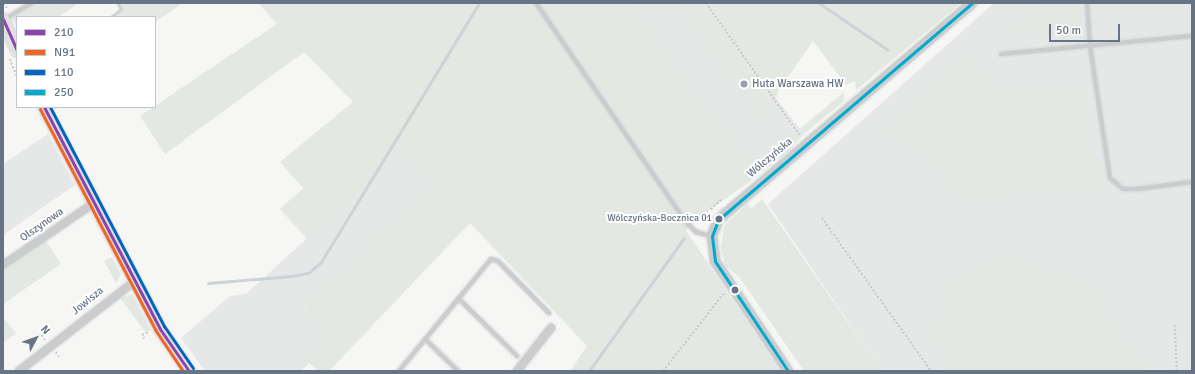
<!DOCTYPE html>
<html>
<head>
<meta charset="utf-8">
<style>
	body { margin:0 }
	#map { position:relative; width:1195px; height:374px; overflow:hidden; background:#f6f6f5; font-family:Signika,sans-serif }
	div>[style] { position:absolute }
	.built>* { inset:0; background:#e6e8e8 }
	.green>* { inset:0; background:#e4e8e3 }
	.stream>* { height:3px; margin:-1.5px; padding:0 1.5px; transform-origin:1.5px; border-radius:1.5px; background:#cdd3d7 }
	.path>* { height:1.5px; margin-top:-0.75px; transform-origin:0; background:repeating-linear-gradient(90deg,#c9caca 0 2px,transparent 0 4px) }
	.roads { filter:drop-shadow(0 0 1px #d2d3d4) drop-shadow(0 0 1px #d2d3d4) }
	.service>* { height:4px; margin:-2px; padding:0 2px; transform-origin:2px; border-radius:2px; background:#cbcccd }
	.minor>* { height:8px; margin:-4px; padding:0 4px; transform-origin:4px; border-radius:4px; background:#cbcccd }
	.tertiary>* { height:10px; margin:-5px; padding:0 5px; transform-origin:5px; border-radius:5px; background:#cbcccd }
	.secondary>* { height:12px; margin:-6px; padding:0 6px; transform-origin:6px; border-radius:6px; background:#dfe0e1 }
	.bus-1>* { height:3px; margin:-1.5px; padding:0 1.5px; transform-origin:1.5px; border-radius:1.5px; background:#8e44ad }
	.bus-2>* { height:3px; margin:-1.5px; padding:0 1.5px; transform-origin:1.5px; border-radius:1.5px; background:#f26522 }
	.bus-3>* { height:3px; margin:-1.5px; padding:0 1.5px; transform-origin:1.5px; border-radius:1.5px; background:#0065bd }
	.bus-4>* { height:3px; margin:-1.5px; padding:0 1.5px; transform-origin:1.5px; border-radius:1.5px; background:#00a9ce }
	.dots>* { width:11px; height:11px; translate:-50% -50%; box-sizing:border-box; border:2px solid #fff; border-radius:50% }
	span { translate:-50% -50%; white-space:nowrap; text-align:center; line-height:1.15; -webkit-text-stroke:4px #fff; paint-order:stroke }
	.bus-label { font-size:10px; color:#677485 }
	.right { translate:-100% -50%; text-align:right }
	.poi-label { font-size:11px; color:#677485 }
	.left { translate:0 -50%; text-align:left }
	.street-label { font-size:11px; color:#677485 }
	.frame { position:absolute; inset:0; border:4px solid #677485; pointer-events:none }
	.legend { position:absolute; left:16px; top:16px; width:140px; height:92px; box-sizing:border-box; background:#fff; border:1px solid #c2c7ce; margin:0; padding:5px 7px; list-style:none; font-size:12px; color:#677485 }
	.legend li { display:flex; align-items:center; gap:8px; height:20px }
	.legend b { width:20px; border:1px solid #c2c7ce }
	.north { position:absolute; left:16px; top:318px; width:40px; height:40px; -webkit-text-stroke:3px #fff; paint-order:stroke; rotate:49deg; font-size:11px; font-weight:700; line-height:16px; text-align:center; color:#677485 }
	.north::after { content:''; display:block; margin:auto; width:14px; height:18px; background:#677485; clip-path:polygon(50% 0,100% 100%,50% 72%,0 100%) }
	.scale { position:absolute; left:1049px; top:24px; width:71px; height:18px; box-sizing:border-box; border:2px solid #677485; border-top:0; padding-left:5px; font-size:12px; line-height:14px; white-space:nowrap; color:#677485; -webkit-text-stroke:3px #fff; paint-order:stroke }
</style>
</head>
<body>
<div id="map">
	<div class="built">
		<i style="clip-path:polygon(515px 3px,731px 3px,778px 93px,776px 98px,804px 134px,789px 151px,741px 188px,722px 198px,685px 231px)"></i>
		<i style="clip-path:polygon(994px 3px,1192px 3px,1192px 371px,888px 371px,878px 357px,874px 360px,768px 204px)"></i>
		<i style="clip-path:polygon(48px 134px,75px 185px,3px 235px,3px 164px)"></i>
		<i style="clip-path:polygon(402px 151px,432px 181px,303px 309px,328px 335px,292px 371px,205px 371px,181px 338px,230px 296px,246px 294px)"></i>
	</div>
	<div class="green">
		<i style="clip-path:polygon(36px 3px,79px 3px,58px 17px,17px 17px,17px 28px,12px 18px)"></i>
		<i style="clip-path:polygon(116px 3px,183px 3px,155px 22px,155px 17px,109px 17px,119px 10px)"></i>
		<i style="clip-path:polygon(258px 3px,534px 3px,780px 371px,570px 371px,587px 346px,470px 223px,329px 371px,318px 371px,309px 363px,301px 371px,292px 371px,328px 335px,303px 309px,432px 181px,402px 152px,307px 239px,280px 209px,303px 188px,280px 162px,353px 102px,304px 52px,165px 154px,140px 116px,277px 24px)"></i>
		<i style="clip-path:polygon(541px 3px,632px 3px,671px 64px,738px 144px,758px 175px,692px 223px)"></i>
		<i style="clip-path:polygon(680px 3px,703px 3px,724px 31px,773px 107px,775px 131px,785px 137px,792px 133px,796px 135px,797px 139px,789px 151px,748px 106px,745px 93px,752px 87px,744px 76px,731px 83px)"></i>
		<i style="clip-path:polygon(709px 3px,961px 3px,856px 90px,855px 81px,846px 85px,813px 41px,773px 99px)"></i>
		<i style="clip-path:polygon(1040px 3px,1081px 3px,1083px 35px,999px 35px)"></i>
		<i style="clip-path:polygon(963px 52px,1000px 91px,1083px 89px,1100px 189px,958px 199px,927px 159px,880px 134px)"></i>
		<i style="clip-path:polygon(844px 92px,844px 101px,804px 134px,800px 129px)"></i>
		<i style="clip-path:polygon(762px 199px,874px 360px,878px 357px,888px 371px,804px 371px,740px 278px,725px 265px,721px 248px,724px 226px,747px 204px,751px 209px)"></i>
		<i style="clip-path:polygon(46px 241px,61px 264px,3px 304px,3px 271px)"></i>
		<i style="clip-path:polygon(112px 257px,121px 274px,116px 283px,104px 261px)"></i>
		<i style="clip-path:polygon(1013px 257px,1091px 283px,1106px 301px,1116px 339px,1149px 366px,1150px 371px,942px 371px,933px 327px,943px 298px,956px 278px,974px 265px)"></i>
		<i style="clip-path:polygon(132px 294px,151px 330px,146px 333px,120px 298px)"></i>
		<i style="clip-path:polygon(3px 317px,16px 333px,3px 343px)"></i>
	</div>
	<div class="stream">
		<i style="left:819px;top:3px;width:83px;rotate:34.3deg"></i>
		<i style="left:111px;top:17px;width:13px;rotate:-39deg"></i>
		<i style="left:121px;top:9px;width:7px;rotate:-117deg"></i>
		<i style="left:208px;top:283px;width:84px;rotate:-4.8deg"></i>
		<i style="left:292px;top:276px;width:16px;rotate:-11deg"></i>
		<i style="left:308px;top:273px;width:17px;rotate:-40deg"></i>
		<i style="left:321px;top:262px;width:303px;rotate:-58.6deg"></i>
		<i style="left:589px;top:371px;width:163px;rotate:-54.5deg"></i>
	</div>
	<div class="path">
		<i style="left:4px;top:3px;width:6px;rotate:59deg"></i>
		<i style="left:706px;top:3px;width:164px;rotate:54.7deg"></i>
		<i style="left:10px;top:59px;width:18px;rotate:68deg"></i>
		<i style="left:822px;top:218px;width:188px;rotate:54.5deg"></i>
		<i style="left:696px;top:223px;width:35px;rotate:-43deg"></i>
		<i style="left:80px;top:304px;width:7px;rotate:56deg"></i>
		<i style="left:1175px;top:325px;width:46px;rotate:87.5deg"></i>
		<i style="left:42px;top:335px;width:6px;rotate:59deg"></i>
		<i style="left:144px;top:339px;width:4px;rotate:-117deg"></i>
		<i style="left:142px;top:335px;width:8px;rotate:-23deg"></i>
		<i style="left:56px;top:352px;width:6px;rotate:59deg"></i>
		<i style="left:663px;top:371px;width:99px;rotate:-52deg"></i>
	</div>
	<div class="roads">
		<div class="service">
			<i style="left:536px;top:3px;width:264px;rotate:55.6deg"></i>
			<i style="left:685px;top:221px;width:16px;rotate:45deg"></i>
			<i style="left:696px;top:232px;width:16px;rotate:15deg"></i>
			<i style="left:1087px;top:3px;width:43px;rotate:86deg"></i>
			<i style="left:1090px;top:46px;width:134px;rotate:81.4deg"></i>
			<i style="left:1110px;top:178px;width:17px;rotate:40deg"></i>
			<i style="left:1123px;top:189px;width:14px"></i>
			<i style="left:1137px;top:189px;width:55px;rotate:-7.3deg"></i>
			<i style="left:5px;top:19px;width:31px;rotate:-31deg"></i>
			<i style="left:1001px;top:54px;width:192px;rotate:-5.4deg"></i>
			<i style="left:458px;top:298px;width:83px;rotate:44.5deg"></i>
			<i style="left:425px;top:339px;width:46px;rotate:44.1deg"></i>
			<i style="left:399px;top:371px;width:145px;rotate:-50.6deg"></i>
			<i style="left:491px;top:259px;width:7px;rotate:16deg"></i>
			<i style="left:498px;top:261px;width:73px;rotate:45.6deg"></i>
		</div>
		<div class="minor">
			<i style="left:3px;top:265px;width:110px;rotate:-34.3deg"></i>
			<i style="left:19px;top:371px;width:147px;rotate:-37.8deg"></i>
			<i style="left:517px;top:371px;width:55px;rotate:-51.7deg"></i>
		</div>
		<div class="tertiary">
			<i style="left:788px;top:371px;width:132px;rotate:-123.6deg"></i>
			<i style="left:715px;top:261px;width:25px;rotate:-97deg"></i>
			<i style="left:712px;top:236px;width:17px;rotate:-69deg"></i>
			<i style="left:718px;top:220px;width:334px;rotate:-40.5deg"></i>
		</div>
		<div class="secondary">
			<i style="left:3px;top:19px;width:35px;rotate:66deg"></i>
			<i style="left:44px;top:107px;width:250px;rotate:62.4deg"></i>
			<i style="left:160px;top:329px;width:51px;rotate:55.4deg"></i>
		</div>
	</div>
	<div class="bus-1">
		<i style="left:3px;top:19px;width:35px;rotate:66deg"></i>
		<i style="left:44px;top:107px;width:250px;rotate:62.4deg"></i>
		<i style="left:160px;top:329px;width:51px;rotate:55.4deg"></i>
	</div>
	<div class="bus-2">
		<i style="left:40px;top:109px;width:250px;rotate:62.4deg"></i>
		<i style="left:156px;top:331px;width:48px;rotate:56deg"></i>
	</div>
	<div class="bus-3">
		<i style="left:50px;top:107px;width:247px;rotate:62.5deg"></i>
		<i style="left:164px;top:326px;width:51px;rotate:55.4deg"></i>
	</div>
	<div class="bus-4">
		<i style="left:788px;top:371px;width:132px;rotate:-123.6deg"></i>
		<i style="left:715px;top:261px;width:25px;rotate:-97deg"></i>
		<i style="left:712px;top:236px;width:17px;rotate:-69deg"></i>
		<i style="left:718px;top:220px;width:334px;rotate:-40.5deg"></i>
	</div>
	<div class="dots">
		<i style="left:744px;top:84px;background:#99a2ac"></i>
		<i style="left:719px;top:219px;background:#677485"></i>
		<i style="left:735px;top:290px;background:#677485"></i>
	</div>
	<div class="bus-label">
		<span class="right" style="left:712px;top:219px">Wólczyńska-Bocznica 01</span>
	</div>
	<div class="poi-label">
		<span class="left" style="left:752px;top:84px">Huta Warszawa HW</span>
	</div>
	<div class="street-label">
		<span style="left:770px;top:158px;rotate:-40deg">Wólczyńska</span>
		<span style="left:42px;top:225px;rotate:-35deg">Olszynowa</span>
		<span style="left:88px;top:301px;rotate:-39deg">Jowisza</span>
	</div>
	<div class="frame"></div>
	<ul class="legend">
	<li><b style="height:5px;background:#8e44ad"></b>210</li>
	<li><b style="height:5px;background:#f26522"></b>N91</li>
	<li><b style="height:5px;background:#0065bd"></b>110</li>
	<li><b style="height:5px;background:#00a9ce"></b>250</li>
	</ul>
	<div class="north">N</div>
	<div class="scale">50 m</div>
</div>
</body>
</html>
